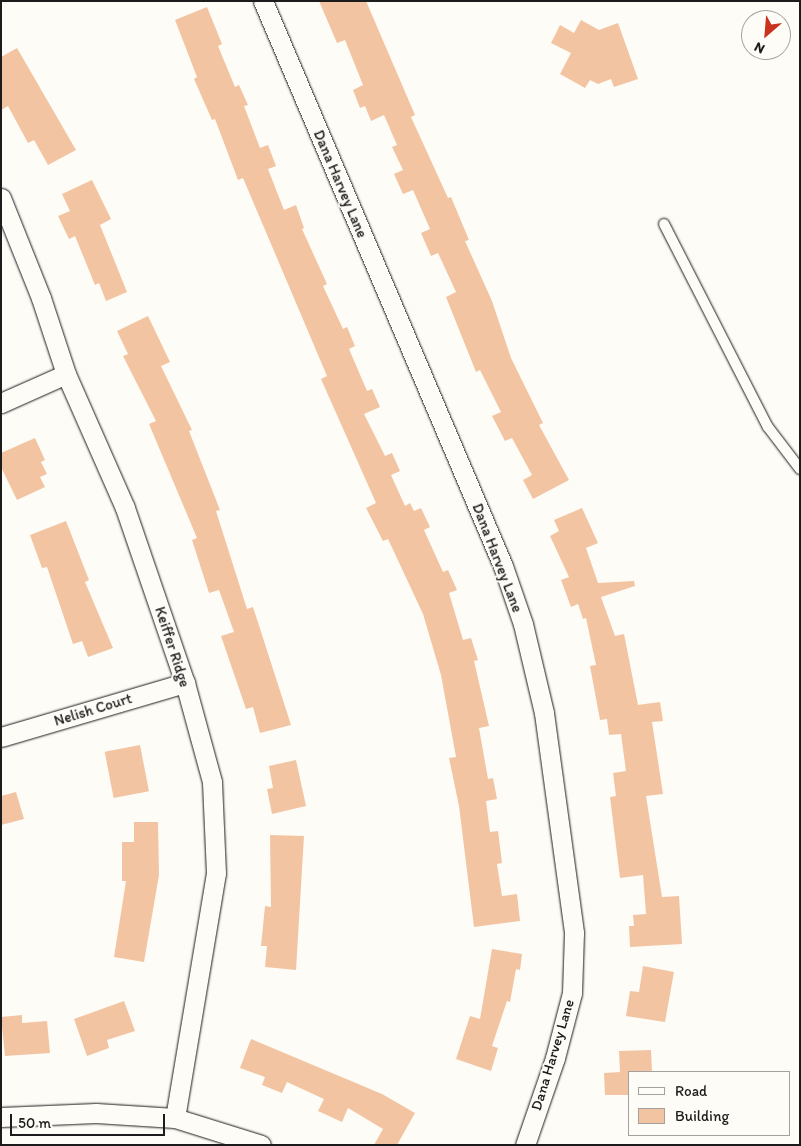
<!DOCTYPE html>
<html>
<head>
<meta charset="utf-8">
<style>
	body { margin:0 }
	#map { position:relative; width:801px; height:1146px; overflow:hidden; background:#fdfcf7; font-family:Itim,sans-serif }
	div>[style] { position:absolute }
	.building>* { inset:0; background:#f3c4a2; transform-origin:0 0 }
	.roads { filter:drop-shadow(0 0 1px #1c1c1c) drop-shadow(0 0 1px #1c1c1c) }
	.service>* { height:10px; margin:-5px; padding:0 5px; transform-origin:5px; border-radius:5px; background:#fdfcf7 }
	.minor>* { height:19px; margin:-9.5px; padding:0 9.5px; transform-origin:9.5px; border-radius:9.5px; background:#fdfcf7 }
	span { translate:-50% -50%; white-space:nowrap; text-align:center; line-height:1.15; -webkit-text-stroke:4px #fdfcf7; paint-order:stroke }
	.street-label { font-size:15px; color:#1c1c1c }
	.frame { position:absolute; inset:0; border:2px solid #1c1c1c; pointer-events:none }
	.legend { position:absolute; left:628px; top:1071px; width:162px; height:65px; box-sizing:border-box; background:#fdfcf7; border:1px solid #a3a29f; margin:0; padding:6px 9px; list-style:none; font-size:15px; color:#1c1c1c }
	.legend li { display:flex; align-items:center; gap:10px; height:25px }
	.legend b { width:25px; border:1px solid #a3a29f }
	.north { position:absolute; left:741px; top:10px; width:50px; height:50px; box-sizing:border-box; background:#fdfcf7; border:1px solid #a3a29f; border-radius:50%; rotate:207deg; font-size:14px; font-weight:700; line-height:20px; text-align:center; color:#1c1c1c }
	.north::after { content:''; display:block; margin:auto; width:18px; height:22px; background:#c8321e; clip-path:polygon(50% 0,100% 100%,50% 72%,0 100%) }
	.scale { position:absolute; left:10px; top:1114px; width:155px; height:22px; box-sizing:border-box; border:2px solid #1c1c1c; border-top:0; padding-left:6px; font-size:15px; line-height:18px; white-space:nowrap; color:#1c1c1c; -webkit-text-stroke:4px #fdfcf7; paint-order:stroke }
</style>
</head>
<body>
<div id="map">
	<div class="building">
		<i style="clip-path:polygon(319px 1px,366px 1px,415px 115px,411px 117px,448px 198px,451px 197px,469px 240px,465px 241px,492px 301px,511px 358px,543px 423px,539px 425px,569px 480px,533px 499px,523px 480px,532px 475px,512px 438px,505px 441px,492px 416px,501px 412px,480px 370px,476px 372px,446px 297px,456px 292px,438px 253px,431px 256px,421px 233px,430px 229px,413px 190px,403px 194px,394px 174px,403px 170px,392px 147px,397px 145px,384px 115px,371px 121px,365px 106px,360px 108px,353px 90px,363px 85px,345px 40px,337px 43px)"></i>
		<i style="clip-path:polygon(207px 7px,222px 44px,218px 46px,235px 87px,239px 85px,248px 105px,244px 106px,260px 148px,268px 145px,276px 166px,268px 169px,284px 210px,296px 205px,304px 228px,302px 229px,327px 284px,323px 286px,343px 329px,347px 327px,355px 346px,349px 349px,367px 391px,372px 389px,380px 407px,364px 414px,385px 456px,392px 453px,400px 471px,391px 475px,405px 506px,410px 503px,414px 511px,421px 508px,430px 527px,424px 530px,443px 572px,448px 570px,457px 590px,449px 593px,463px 640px,471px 638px,478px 660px,474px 661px,489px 726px,479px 728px,488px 779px,493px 778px,497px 799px,486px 801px,490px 832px,498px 831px,502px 863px,497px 864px,502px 896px,517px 894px,520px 921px,474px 927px,459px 806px,449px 758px,456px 757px,441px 675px,423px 614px,388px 539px,383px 541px,366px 508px,376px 503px,321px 379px,327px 376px,243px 178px,238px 180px,215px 119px,212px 120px,194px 79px,197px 77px,175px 20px)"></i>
		<i style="clip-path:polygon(581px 20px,599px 30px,618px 23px,638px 79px,614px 87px,611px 79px,598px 84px,590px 80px,585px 88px,560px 74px,571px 53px,551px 43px,560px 25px,574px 33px)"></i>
		<i style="clip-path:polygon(17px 48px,76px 150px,48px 165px,34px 140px,28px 143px,8px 106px,1px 110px,1px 57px)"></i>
		<i style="clip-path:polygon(92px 180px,111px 219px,100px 225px,127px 292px,106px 301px,99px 283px,95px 285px,75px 236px,69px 239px,58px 216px,70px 211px,62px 194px)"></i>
		<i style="clip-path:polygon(148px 316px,170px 362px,161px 366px,192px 430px,189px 431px,220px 510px,216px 511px,247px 609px,253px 607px,291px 725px,260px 733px,253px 707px,246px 709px,221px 636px,234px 632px,219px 590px,209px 593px,192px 540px,197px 538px,149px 424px,156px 421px,123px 356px,128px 354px,117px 331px)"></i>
		<i style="clip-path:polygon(35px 438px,45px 460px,41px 462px,47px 474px,40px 477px,45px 487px,17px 500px,1px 467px,1px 453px)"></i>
		<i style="clip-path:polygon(582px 508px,598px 543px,586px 548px,598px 583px,634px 581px,635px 586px,601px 597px,615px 636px,624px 634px,638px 705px,660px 702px,663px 721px,652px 722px,663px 794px,646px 796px,662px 897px,679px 896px,682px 944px,630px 947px,629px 926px,634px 926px,633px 915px,646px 914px,643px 875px,620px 878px,610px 797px,616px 796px,613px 773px,626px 771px,621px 734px,609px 735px,607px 719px,600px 720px,590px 666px,596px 665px,586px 618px,583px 619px,578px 604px,571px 607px,561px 580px,569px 577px,550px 536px,559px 531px,554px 520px)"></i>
		<i style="clip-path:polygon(66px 521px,89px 580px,85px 582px,113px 648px,88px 657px,82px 641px,73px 644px,47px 567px,42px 568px,30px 535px)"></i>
		<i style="left:140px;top:745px;width:47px;height:36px;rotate:79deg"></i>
		<i style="clip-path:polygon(296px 760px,306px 806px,272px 814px,267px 789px,273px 788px,269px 766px)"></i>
		<i style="clip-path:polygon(16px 792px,24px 819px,1px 825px,1px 796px)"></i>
		<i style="clip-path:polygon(134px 822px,158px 822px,159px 875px,144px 962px,114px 957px,126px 881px,122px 881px,122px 842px,134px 842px)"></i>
		<i style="clip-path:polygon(270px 835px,304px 836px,296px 970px,265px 967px,267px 946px,261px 946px,265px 906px,271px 907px)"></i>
		<i style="clip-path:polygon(492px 949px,522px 954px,520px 970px,516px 969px,510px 1002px,507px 1001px,492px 1046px,498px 1048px,491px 1071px,456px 1059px,470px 1016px,480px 1019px)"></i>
		<i style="clip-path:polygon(643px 966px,674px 972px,665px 1022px,626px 1016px,630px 991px,639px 992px)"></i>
		<i style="clip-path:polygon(124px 1001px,135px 1031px,107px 1040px,109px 1048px,87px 1056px,74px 1019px)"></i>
		<i style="clip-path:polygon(22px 1015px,22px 1023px,47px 1021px,50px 1053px,5px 1056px,1px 1017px)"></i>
		<i style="clip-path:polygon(251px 1039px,382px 1094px,415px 1113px,397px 1145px,374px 1145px,383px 1129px,348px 1108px,342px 1122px,318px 1111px,324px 1099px,287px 1082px,282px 1093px,262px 1085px,265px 1077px,240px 1068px)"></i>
		<i style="clip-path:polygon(651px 1050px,652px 1072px,630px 1072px,630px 1095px,605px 1095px,604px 1073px,620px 1072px,619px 1051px)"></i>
	</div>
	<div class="roads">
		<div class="service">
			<i style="left:664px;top:224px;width:228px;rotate:62.9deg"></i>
			<i style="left:768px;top:427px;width:53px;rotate:52.7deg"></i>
		</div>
		<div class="minor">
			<i style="left:263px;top:1px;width:614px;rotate:66.99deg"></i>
			<i style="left:503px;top:566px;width:61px;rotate:71deg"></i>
			<i style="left:523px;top:624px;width:91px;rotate:76.7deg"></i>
			<i style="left:544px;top:713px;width:222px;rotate:82.2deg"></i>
			<i style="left:574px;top:933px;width:60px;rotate:91.9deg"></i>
			<i style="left:572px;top:993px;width:67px;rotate:104.7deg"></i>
			<i style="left:555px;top:1058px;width:92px;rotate:109deg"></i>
			<i style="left:1px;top:198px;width:108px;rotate:68.2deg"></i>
			<i style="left:41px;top:298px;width:80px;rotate:71.8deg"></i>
			<i style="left:66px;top:374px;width:146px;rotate:66.2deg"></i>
			<i style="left:125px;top:508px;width:185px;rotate:71.1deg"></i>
			<i style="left:185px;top:683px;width:103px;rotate:74.7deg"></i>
			<i style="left:212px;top:782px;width:91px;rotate:87.5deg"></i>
			<i style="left:216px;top:873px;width:248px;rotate:99.5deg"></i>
			<i style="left:1px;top:403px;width:71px;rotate:-24deg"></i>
			<i style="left:1px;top:737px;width:192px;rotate:-16.4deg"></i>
			<i style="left:1px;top:1117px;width:95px;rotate:-2.4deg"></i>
			<i style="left:96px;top:1113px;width:79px;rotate:3.6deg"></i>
			<i style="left:175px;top:1118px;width:90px;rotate:17.4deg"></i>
		</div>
	</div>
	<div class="street-label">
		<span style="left:340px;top:184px;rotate:67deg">Dana Harvey Lane</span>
		<span style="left:497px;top:558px;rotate:69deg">Dana Harvey Lane</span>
		<span style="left:172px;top:647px;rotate:72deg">Keiffer Ridge</span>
		<span style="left:93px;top:710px;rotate:-17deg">Nelish Court</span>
		<span style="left:553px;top:1055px;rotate:-73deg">Dana Harvey Lane</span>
	</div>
	<div class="frame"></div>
	<ul class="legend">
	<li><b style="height:6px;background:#fdfcf7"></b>Road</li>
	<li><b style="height:14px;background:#f3c4a2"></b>Building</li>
	</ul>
	<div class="north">N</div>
	<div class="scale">50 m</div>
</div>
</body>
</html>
